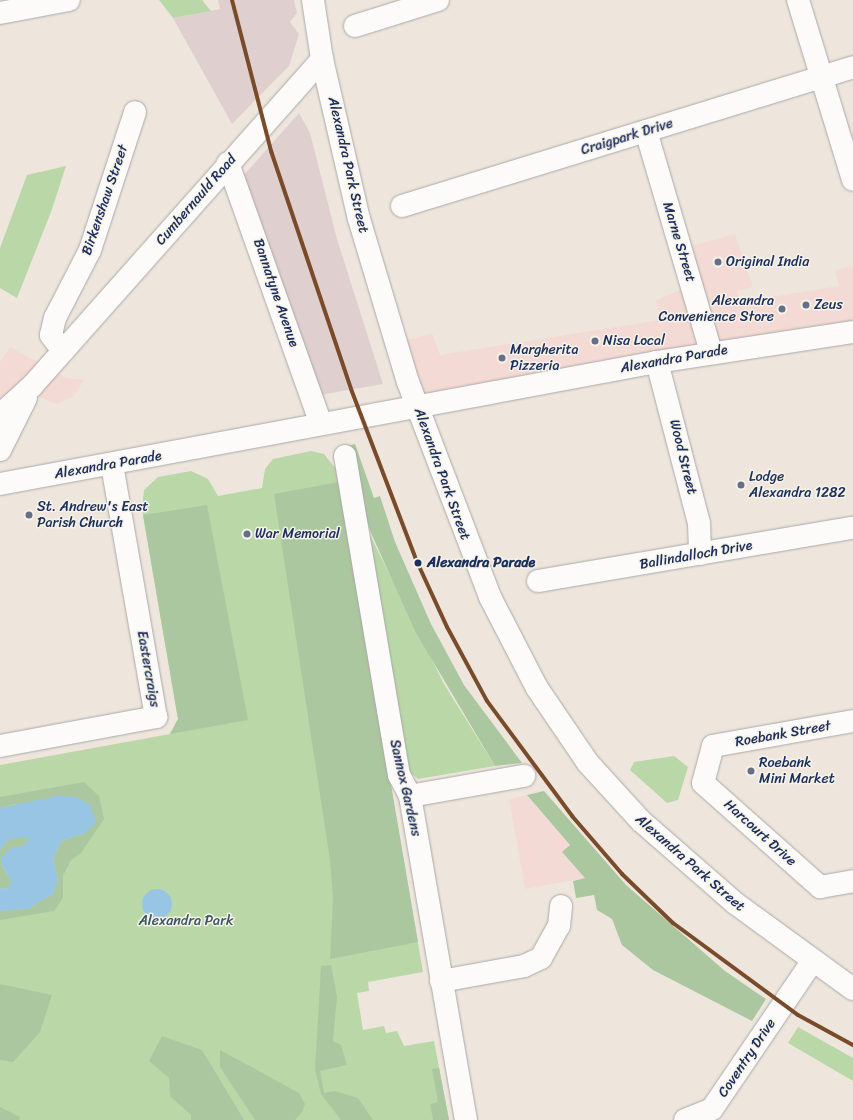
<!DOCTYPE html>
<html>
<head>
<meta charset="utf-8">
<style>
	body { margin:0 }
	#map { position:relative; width:853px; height:1120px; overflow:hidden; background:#eee6dc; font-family:Sriracha,sans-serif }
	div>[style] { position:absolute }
	.built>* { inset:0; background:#f3dad4 }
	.industrial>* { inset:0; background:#dfd0cf }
	.green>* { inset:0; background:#bad7a8 }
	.forest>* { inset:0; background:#abc79f }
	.water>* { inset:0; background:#99c5e5 }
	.round { border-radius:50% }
	.roads { filter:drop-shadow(0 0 1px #aaa8a8) drop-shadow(0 0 1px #aaa8a8) }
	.minor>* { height:22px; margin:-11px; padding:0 11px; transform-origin:11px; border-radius:11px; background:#fcfbfa }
	.major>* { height:22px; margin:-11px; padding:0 11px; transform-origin:11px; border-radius:11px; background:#fcfbfa }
	.rail-1>* { height:4px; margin:-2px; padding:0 2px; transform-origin:2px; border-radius:2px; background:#7a4b2a }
	.dots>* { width:11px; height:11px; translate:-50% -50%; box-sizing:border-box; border:2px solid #f7f3e8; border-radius:50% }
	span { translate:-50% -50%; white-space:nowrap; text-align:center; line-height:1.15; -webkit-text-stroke:3px #f7f3e8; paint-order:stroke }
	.street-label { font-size:14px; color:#1b2f5e }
	.poi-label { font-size:14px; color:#1b2f5e }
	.left { translate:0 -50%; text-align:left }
	.right { translate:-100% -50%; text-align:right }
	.stop-label { font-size:14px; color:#1b2f5e; font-weight:700 }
	.park-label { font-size:14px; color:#385666 }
</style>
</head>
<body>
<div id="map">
	<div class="built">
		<i style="clip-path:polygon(735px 234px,753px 287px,737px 291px,740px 302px,839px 286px,835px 270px,853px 266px,853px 330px,416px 402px,397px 343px,432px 333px,440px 355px,660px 320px,656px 300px,695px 284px,683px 248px)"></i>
		<i style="clip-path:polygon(10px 347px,67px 378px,84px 380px,74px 396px,56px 404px,27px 392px,0 427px,0 362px)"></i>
		<i style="clip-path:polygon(527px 795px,570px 845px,562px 853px,585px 878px,525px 889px,509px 799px)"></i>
	</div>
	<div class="industrial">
		<i style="clip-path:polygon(218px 0,294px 0,297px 13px,290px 22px,299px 34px,289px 66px,232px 124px,173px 18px,220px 9px)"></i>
		<i style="clip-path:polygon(299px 113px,310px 133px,337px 239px,383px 384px,320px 395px,244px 175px)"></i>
	</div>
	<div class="green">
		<i style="clip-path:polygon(159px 0,202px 0,211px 11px,173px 18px)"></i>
		<i style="clip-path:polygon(66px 166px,51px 212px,17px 298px,0 288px,0 248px,27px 175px)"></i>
		<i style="clip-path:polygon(311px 451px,324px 454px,336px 469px,423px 972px,368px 982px,369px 991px,357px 993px,363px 1030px,384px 1026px,386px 1033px,397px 1031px,404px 1046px,434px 1041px,449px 1120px,0 1120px,0 765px,170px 734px,178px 719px,142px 509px,144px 490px,158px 477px,191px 471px,208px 479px,218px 496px,262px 488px,265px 469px,273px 459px)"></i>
		<i style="clip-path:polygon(369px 533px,444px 684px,495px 766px,418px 779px,409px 772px)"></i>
		<i style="clip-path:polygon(674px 756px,688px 767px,678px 800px,667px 803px,630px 770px,634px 762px)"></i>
		<i style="clip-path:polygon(798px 1027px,853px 1058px,853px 1081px,788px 1043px)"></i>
	</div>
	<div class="forest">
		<i style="clip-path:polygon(355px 444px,374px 498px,380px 496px,395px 542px,431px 624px,464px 685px,522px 763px,495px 766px,416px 633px,371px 533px,353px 477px,347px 446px)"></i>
		<i style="clip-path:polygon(339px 482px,418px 942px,330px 959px,333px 899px,330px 860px,274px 494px)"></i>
		<i style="clip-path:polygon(207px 505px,248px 720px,170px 734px,178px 719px,143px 515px)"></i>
		<i style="clip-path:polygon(84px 782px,99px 796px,104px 819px,81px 853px,71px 860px,63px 876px,63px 898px,54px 911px,0 920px,0 911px,28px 909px,53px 894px,58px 879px,53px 859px,61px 841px,85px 833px,15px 804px,0 808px,0 797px)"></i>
		<i style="clip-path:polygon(544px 791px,626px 885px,725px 971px,766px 999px,752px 1021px,653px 970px,622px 945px,612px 919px,597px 910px,594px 895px,576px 898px,573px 881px,585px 878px,562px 852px,570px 845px,527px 795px)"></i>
		<i style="clip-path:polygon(21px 835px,30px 836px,25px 845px,11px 848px,1px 865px,12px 882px,6px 889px,0 888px,0 850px,9px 839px)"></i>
		<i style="clip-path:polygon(331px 965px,337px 997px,333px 1041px,341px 1045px,347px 1065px,320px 1071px,324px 1093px,335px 1091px,358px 1098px,373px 1120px,341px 1120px,321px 1094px,315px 1070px,321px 966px)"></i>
		<i style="clip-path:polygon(0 984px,52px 995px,40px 1032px,13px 1062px,0 1060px)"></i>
		<i style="clip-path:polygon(162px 1036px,202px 1050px,244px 1120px,191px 1120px,191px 1115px,170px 1096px,169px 1078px,149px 1061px)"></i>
		<i style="clip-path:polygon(220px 1050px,299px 1093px,305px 1104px,302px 1112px,295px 1120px,255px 1120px,220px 1067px)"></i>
		<i style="clip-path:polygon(439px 1068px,449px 1120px,433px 1120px,430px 1104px,438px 1102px,432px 1069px)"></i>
		<i style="clip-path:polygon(0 1107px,20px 1117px,19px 1120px,0 1120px)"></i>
	</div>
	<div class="water">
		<i style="clip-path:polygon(57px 796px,76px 797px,90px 805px,96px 822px,85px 833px,61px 841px,53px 859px,58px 879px,53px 894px,28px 909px,0 911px,0 888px,6px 889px,12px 882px,1px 864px,1px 857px,11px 848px,25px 845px,29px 837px,9px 839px,0 850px,0 808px)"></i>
		<i class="round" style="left:142px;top:889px;width:30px;height:30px"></i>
	</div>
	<div class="roads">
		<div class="minor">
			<i style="left:798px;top:0;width:188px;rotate:73deg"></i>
			<i style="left:0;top:13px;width:70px;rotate:-10.7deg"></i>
			<i style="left:355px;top:26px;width:87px;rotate:-17.4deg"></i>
			<i style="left:322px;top:59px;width:164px;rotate:77deg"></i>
			<i style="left:359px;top:219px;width:170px;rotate:73.3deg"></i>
			<i style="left:408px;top:382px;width:230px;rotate:69.1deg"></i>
			<i style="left:490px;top:597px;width:102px;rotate:62.7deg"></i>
			<i style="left:537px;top:688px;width:91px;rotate:55.8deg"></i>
			<i style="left:588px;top:763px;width:79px;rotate:47.6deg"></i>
			<i style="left:641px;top:821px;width:125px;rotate:41.1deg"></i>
			<i style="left:735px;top:903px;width:146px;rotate:36.1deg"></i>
			<i style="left:646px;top:131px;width:230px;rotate:73.6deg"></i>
			<i style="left:228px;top:163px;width:277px;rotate:70.4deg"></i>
			<i style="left:402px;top:206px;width:472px;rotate:-17.1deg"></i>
			<i style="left:63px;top:351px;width:20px;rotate:-127deg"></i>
			<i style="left:51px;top:335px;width:17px;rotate:-77deg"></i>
			<i style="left:55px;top:318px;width:76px;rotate:-62.8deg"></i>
			<i style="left:90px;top:250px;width:145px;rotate:-71.9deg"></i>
			<i style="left:657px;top:362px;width:166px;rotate:75.4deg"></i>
			<i style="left:699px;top:523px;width:31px;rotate:88deg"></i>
			<i style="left:345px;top:456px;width:324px;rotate:80.4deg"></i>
			<i style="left:399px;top:775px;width:24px;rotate:62deg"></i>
			<i style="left:410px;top:796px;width:329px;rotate:80.2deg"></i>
			<i style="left:538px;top:581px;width:319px;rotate:-9.6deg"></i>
			<i style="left:853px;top:721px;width:142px;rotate:169.9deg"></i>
			<i style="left:713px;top:746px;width:38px;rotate:105deg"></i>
			<i style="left:703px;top:783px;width:157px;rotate:41.6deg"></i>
			<i style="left:820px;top:887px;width:34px;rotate:-10deg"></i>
			<i style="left:0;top:746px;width:159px;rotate:-10.5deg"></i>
			<i style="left:156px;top:717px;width:257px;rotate:-99.9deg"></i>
			<i style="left:410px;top:796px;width:116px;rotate:-10deg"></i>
			<i style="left:441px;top:981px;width:84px;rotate:-10.2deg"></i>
			<i style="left:524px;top:966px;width:19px;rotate:-25deg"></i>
			<i style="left:541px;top:958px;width:37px;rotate:-61deg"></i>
			<i style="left:559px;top:926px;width:20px;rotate:-84deg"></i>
			<i style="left:685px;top:1120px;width:29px;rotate:-22deg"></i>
			<i style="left:712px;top:1109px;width:178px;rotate:-55.8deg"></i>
		</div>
		<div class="major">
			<i style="left:0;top:415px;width:43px;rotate:-42.2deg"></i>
			<i style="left:32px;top:386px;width:437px;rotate:-48.4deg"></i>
			<i style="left:322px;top:59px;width:60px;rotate:-98.7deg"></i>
			<i style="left:0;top:450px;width:58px;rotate:-63.4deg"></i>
			<i style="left:0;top:484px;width:668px;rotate:-10.52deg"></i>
			<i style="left:657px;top:362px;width:198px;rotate:-8.7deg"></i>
		</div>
	</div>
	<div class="rail-1">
		<i style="left:232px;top:0;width:156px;rotate:75.5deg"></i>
		<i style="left:271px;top:151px;width:251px;rotate:71.4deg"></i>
		<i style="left:351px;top:389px;width:187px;rotate:69.1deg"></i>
		<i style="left:418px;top:564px;width:69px;rotate:65.3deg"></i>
		<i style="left:447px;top:627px;width:84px;rotate:61.6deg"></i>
		<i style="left:487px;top:701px;width:143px;rotate:53.5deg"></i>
		<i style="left:572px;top:816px;width:77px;rotate:49.2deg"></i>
		<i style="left:622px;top:874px;width:71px;rotate:43.9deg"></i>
		<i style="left:673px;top:923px;width:155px;rotate:36.4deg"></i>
		<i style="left:798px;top:1015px;width:63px;rotate:28.6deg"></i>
	</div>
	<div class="dots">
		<i style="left:718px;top:262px;background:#656f8a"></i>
		<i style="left:806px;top:305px;background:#656f8a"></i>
		<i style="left:782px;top:309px;background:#656f8a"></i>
		<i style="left:595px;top:341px;background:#656f8a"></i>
		<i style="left:502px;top:358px;background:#656f8a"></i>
		<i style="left:741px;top:485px;background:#656f8a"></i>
		<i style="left:29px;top:515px;background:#656f8a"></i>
		<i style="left:247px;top:534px;background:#656f8a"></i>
		<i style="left:418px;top:563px;background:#1b2f5e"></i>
		<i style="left:751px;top:771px;background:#656f8a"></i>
	</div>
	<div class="street-label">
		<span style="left:627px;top:137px;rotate:-17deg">Craigpark Drive</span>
		<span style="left:348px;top:165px;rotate:77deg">Alexandra Park Street</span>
		<span style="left:105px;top:200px;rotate:-71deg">Birkenshaw Street</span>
		<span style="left:196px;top:200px;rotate:-49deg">Cumbernauld Road</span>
		<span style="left:679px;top:242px;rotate:73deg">Marne Street</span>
		<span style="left:276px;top:293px;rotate:71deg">Bannatyne Avenue</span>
		<span style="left:674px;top:359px;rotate:-10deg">Alexandra Parade</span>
		<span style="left:683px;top:457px;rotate:76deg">Wood Street</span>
		<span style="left:108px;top:465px;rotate:-10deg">Alexandra Parade</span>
		<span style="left:442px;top:474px;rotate:70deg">Alexandra Park Street</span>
		<span style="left:696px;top:555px;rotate:-10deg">Ballindalloch Drive</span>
		<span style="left:148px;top:669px;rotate:80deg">Eastercraigs</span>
		<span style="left:783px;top:734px;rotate:-10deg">Roebank Street</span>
		<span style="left:405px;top:788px;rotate:77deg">Sannox Gardens</span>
		<span style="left:760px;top:833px;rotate:42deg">Harcourt Drive</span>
		<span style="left:690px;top:863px;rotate:41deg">Alexandra Park Street</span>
		<span style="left:747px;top:1058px;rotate:-56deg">Coventry Drive</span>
	</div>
	<div class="poi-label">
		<span class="left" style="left:726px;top:262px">Original India</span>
		<span class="right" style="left:774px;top:309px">Alexandra<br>Convenience Store</span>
		<span class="left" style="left:814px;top:305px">Zeus</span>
		<span class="left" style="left:603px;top:341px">Nisa Local</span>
		<span class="left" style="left:510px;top:358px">Margherita<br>Pizzeria</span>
		<span class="left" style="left:749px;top:485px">Lodge<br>Alexandra 1282</span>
		<span class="left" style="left:37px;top:515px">St. Andrew's East<br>Parish Church</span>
		<span class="left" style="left:255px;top:534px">War Memorial</span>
		<span class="left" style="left:759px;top:771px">Roebank<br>Mini Market</span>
	</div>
	<div class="stop-label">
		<span class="left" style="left:427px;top:563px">Alexandra Parade</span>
	</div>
	<div class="park-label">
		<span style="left:186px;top:921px">Alexandra Park</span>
	</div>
</div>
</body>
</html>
